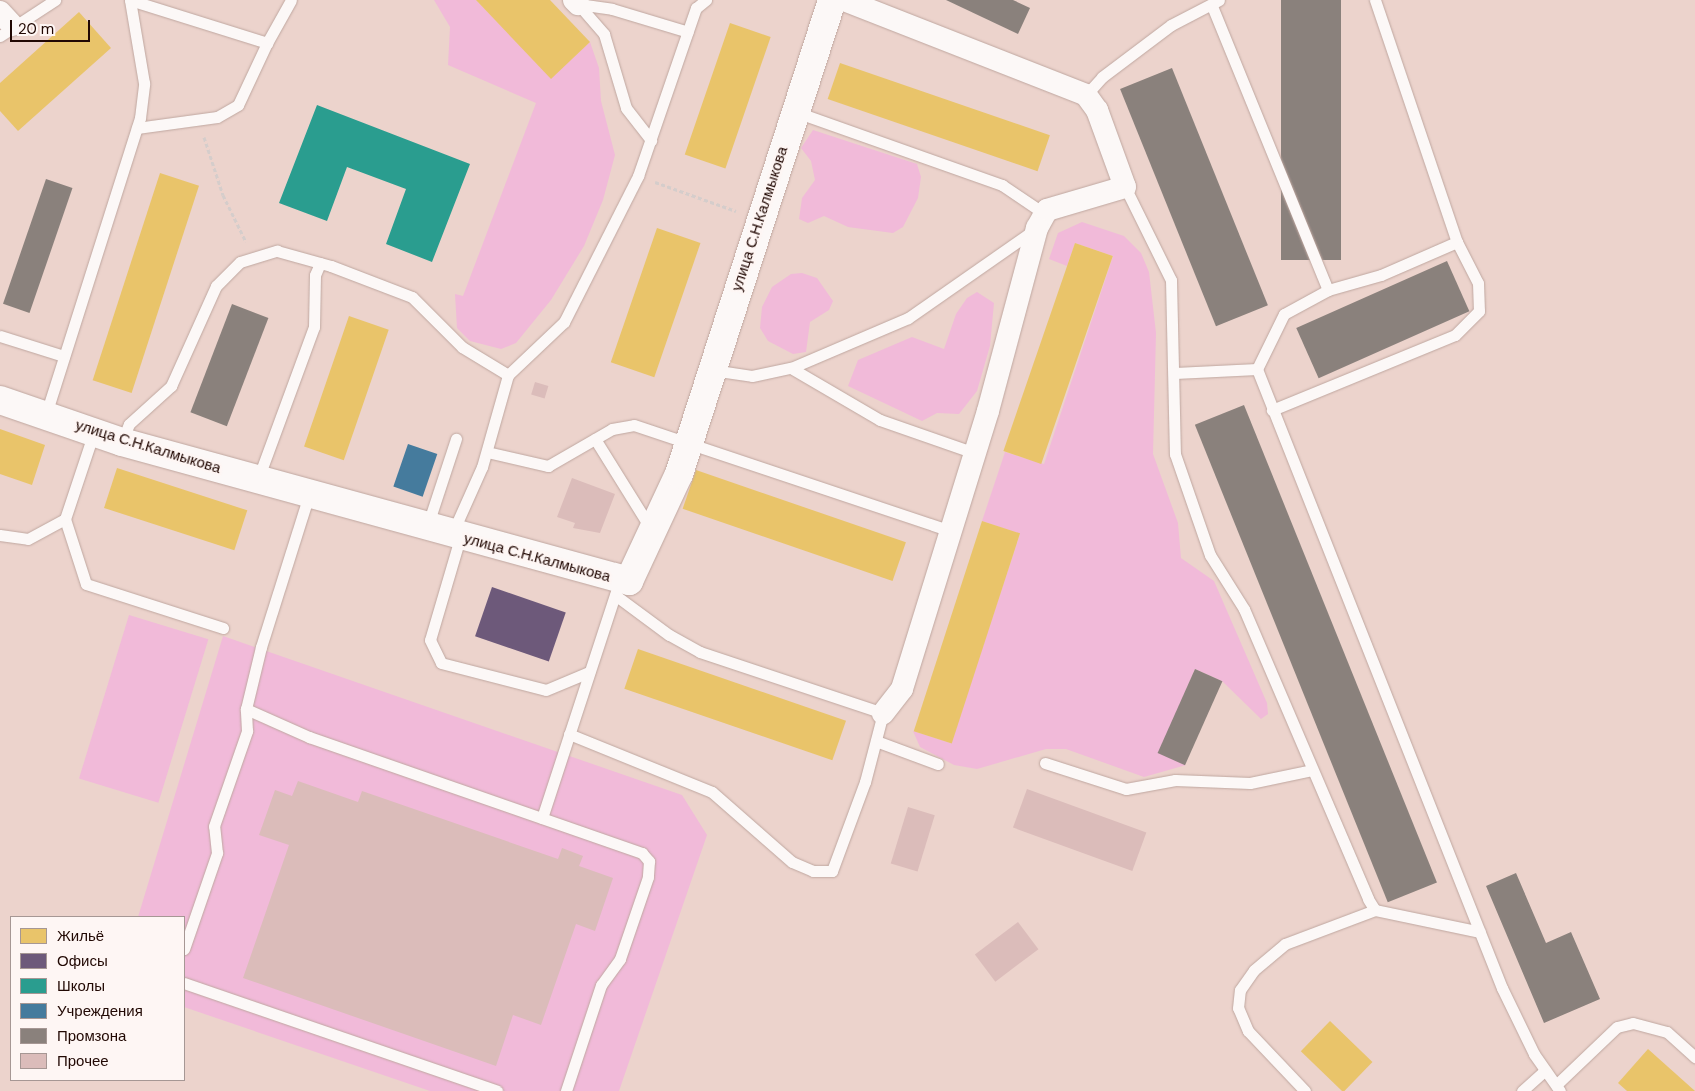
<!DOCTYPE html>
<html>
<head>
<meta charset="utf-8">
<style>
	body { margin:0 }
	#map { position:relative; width:1695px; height:1091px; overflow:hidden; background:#ecd3cc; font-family:"DM Sans",sans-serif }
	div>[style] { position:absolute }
	.green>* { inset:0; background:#f1bad9; transform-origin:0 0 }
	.homes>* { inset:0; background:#e9c46a; transform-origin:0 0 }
	.offices>* { inset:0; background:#6d597a; transform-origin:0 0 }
	.schools>* { inset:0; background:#2a9d8f }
	.public>* { inset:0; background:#457b9d; transform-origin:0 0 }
	.industry>* { inset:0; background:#8a817c; transform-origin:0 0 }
	.building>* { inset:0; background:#dbbcba; transform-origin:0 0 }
	.path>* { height:3px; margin-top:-1.5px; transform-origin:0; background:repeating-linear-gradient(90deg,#d5cdcb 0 4px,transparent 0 6.5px) }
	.roads { filter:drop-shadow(0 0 1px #bfa7a0) drop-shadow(0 0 1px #bfa7a0) }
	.lane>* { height:11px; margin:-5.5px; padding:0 5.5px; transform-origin:5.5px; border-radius:5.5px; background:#fcf8f7 }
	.street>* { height:22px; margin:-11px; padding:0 11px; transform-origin:11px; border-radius:11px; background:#fcf8f7 }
	.secondary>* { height:28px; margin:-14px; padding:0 14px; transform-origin:14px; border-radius:14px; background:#fcf8f7 }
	span { translate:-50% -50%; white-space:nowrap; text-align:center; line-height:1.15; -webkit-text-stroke:5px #fef6f4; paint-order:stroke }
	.street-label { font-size:15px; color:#210803 }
	.legend { position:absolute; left:10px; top:916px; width:175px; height:165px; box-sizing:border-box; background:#fef6f4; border:1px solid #a69794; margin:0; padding:6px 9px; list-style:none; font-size:15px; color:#210803 }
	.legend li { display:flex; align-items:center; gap:10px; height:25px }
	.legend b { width:25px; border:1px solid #a69794 }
	.scale { position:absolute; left:10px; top:20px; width:80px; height:22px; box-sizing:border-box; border:2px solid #210803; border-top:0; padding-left:6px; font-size:15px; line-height:18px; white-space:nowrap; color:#210803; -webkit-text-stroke:4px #fef6f4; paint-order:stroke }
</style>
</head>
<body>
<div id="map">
	<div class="green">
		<i style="clip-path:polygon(434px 0,476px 0,551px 78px,590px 42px,599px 68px,601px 101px,615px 155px,603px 200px,584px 246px,551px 300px,516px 343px,501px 349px,470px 341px,457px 328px,455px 294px,463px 296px,536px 103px,448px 65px,450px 27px)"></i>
		<i style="clip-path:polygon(813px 130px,917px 164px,921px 177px,918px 198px,903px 227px,893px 233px,848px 227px,824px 216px,808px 223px,799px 219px,802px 198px,815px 180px,811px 161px,801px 148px)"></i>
		<i style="clip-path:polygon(1082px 222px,1124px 236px,1141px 253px,1149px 272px,1156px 333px,1153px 454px,1178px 523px,1181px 558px,1214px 581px,1267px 703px,1268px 714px,1261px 719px,1222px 681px,1195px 669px,1159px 753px,1186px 765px,1144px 777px,1066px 749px,1046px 749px,977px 769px,954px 765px,920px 747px,913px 731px,951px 743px,1020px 534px,982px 521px,1005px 452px,1044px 464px,1113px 256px,1075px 243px,1067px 266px,1049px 259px,1058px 233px)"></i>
		<i style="clip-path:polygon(802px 273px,817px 278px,833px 301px,829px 310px,810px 322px,806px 352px,793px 354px,768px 341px,760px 328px,762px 307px,772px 287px,791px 274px)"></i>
		<i style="clip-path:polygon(977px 292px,994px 303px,990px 346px,977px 391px,959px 414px,937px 413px,922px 421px,848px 386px,858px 360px,912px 337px,944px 349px,956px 314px,967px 298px)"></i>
		<i style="left:129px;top:615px;width:83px;height:171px;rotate:17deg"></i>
		<i style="clip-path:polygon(223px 636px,682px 795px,707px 835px,619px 1091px,430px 1091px,184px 1007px,184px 917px,138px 917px)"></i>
	</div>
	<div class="homes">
		<i style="clip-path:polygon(476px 0,550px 0,590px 42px,551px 79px)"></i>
		<i style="clip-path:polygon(79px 12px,111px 48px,18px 131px,0 111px,0 83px)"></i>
		<i style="left:730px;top:23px;width:43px;height:139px;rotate:19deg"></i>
		<i style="left:840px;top:63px;width:222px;height:38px;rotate:19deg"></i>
		<i style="left:160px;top:173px;width:41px;height:218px;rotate:18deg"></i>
		<i style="left:657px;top:228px;width:46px;height:142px;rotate:19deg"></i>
		<i style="left:1075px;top:243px;width:40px;height:220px;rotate:19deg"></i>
		<i style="left:349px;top:316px;width:42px;height:138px;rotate:19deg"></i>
		<i style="clip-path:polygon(0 429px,45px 445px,32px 485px,0 474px)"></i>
		<i style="left:117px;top:468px;width:137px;height:42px;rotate:18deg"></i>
		<i style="left:696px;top:470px;width:222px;height:41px;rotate:19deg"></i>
		<i style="left:982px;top:521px;width:40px;height:221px;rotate:18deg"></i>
		<i style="left:638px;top:649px;width:220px;height:42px;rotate:19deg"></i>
		<i style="left:1330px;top:1021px;width:59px;height:42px;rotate:44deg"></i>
		<i style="clip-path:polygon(1648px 1049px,1695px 1091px,1627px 1091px,1618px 1083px)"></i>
	</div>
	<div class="offices">
		<i style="left:492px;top:587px;width:78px;height:52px;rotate:19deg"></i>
	</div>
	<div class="schools">
		<i style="clip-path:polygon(317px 105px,470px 164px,432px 262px,386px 244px,406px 189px,347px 167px,327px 221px,279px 203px)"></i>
	</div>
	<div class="public">
		<i style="left:408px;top:444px;width:31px;height:45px;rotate:19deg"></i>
	</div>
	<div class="industry">
		<i style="clip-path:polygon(946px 0,1013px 0,1030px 8px,1018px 34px)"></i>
		<i style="left:1281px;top:0;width:60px;height:260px"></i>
		<i style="left:1172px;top:68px;width:256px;height:56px;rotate:68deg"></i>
		<i style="left:46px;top:179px;width:28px;height:132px;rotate:19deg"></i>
		<i style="left:1447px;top:261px;width:55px;height:165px;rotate:66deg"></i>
		<i style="left:232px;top:304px;width:39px;height:116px;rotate:21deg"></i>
		<i style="left:1244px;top:405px;width:515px;height:53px;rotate:68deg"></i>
		<i style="left:1195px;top:669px;width:30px;height:92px;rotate:24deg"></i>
		<i style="clip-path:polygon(1516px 873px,1546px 943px,1571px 932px,1600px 999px,1544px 1023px,1486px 886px)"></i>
	</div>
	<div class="building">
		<i style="left:535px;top:382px;width:14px;height:13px;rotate:17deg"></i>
		<i style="clip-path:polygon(572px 478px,615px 494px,600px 533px,573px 528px,575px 523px,557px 517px)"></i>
		<i style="clip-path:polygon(298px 781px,358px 802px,362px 791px,558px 859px,562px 848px,583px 856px,579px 866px,613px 878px,595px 931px,576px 924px,541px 1025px,513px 1015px,496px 1066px,243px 978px,289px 845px,259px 835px,275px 790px,292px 796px)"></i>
		<i style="left:1027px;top:789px;width:127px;height:41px;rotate:20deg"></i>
		<i style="left:908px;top:807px;width:28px;height:59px;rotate:17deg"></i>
		<i style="left:1018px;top:922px;width:34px;height:54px;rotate:53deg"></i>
	</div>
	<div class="path">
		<i style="left:204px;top:137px;width:61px;rotate:71.9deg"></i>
		<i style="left:223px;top:195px;width:52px;rotate:63.9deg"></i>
		<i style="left:655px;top:182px;width:86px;rotate:19.7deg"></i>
	</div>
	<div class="roads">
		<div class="lane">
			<i style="left:130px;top:0;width:144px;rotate:17.4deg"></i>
			<i style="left:267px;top:43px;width:68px;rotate:115.1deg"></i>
			<i style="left:238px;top:105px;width:24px;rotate:150deg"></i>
			<i style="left:217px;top:117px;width:81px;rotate:172.2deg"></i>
			<i style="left:1375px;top:0;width:256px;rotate:71.3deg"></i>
			<i style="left:578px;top:4px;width:40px;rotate:49deg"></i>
			<i style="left:604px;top:34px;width:77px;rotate:73.4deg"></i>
			<i style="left:626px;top:108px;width:41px;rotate:52deg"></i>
			<i style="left:578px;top:4px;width:34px;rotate:8deg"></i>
			<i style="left:612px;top:9px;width:79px;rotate:16.8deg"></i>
			<i style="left:1212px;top:6px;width:307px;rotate:67.8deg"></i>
			<i style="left:0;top:36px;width:66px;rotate:-33.2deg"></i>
			<i style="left:267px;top:43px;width:49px;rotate:-60.8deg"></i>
			<i style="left:1086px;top:95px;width:24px;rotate:-48deg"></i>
			<i style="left:1102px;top:77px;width:86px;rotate:-37deg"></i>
			<i style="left:1171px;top:25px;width:54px;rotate:-27.5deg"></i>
			<i style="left:796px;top:112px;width:219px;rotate:19.5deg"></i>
			<i style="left:1002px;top:185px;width:52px;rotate:34deg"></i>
			<i style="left:1125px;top:187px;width:104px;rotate:63.7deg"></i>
			<i style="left:1171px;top:280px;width:174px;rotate:88.7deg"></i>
			<i style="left:1175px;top:454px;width:107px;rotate:70.9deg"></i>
			<i style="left:1210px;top:555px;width:64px;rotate:57.8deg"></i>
			<i style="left:1244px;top:609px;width:315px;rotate:66.8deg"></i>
			<i style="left:1368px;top:899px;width:13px;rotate:58deg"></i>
			<i style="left:1375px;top:910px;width:107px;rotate:11.8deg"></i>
			<i style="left:0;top:336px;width:67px;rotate:17.4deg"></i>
			<i style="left:791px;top:368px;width:103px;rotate:30.3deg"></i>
			<i style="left:880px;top:420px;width:101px;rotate:19.2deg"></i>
			<i style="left:1257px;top:369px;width:61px;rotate:-63.9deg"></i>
			<i style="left:1284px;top:314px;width:50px;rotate:-28.6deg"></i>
			<i style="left:1328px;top:290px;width:55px;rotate:-15.8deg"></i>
			<i style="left:1381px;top:275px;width:83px;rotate:-23.5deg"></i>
			<i style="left:1457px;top:242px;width:46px;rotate:62.9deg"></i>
			<i style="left:1478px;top:283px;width:28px;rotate:88deg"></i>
			<i style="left:1479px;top:311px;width:34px;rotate:135deg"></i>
			<i style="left:1455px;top:335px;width:198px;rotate:157.7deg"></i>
			<i style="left:712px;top:370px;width:40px;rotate:8.5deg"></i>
			<i style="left:752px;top:376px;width:40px;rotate:-12deg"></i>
			<i style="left:791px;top:368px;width:127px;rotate:-23.1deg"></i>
			<i style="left:908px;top:318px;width:154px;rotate:-34.9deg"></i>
			<i style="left:1175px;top:373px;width:82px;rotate:-2.8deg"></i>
			<i style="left:1257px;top:369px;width:666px;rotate:68.41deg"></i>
			<i style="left:1502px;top:988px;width:73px;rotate:64.1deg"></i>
			<i style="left:1534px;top:1054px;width:45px;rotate:54.9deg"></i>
			<i style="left:46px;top:414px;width:311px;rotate:-72.4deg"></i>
			<i style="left:140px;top:118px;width:35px;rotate:-83deg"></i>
			<i style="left:144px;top:83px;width:84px;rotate:-99.6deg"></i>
			<i style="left:595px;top:439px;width:106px;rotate:58.1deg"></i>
			<i style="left:122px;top:442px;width:19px;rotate:-69deg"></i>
			<i style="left:129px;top:424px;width:57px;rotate:-42.1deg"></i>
			<i style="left:171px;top:386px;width:110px;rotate:-65.8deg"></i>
			<i style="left:216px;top:286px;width:34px;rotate:-45deg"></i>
			<i style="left:240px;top:262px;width:39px;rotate:-17deg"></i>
			<i style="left:277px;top:251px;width:56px;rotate:15.5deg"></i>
			<i style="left:331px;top:266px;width:87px;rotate:20.9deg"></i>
			<i style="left:412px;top:297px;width:71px;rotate:45deg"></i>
			<i style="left:462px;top:347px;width:54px;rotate:31.3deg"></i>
			<i style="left:487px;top:452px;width:63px;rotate:12.9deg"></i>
			<i style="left:548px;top:466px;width:74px;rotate:-30deg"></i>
			<i style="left:612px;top:429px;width:22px;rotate:-10deg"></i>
			<i style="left:634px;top:425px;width:334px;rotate:18.5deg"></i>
			<i style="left:258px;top:479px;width:162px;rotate:-69.8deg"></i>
			<i style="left:314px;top:327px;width:52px;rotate:-88.9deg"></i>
			<i style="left:315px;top:275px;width:13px;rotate:-67deg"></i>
			<i style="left:65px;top:519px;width:68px;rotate:72.1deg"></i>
			<i style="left:86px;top:584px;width:144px;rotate:17.8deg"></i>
			<i style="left:427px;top:527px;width:93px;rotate:-71.8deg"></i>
			<i style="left:452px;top:534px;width:73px;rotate:-65.9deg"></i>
			<i style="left:482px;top:467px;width:96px;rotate:-74.2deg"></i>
			<i style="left:508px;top:375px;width:77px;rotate:-43.4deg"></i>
			<i style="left:564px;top:322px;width:164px;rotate:-63.1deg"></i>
			<i style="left:638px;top:176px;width:178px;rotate:-71deg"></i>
			<i style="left:696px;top:8px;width:13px;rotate:-39deg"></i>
			<i style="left:0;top:535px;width:28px;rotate:8deg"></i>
			<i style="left:28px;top:539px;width:42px;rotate:-28.4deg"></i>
			<i style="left:65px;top:519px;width:92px;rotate:-71.6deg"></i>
			<i style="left:460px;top:538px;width:106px;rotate:106.4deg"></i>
			<i style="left:430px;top:640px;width:25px;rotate:64deg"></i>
			<i style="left:441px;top:663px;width:108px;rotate:14.4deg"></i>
			<i style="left:546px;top:690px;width:47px;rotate:-22.7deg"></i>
			<i style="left:246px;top:709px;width:69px;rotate:24deg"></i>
			<i style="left:309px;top:737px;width:353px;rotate:19.2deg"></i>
			<i style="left:642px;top:853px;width:11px;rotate:49deg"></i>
			<i style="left:649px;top:861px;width:16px;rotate:94deg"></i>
			<i style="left:648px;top:877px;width:87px;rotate:108.9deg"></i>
			<i style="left:620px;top:959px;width:32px;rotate:126deg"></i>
			<i style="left:601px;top:985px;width:112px;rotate:108.3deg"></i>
			<i style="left:569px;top:734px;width:154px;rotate:22.1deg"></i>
			<i style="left:712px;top:792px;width:106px;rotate:41.2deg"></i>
			<i style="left:792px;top:862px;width:23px;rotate:23deg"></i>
			<i style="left:813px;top:871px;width:19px"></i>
			<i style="left:832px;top:871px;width:95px;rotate:-69.7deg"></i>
			<i style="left:865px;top:782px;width:71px;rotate:-75.4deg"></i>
			<i style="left:883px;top:713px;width:193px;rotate:-161.6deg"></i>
			<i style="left:700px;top:652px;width:35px;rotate:-151deg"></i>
			<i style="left:669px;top:635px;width:67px;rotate:-143.5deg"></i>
			<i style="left:876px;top:741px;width:66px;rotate:20.4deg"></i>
			<i style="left:1045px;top:763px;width:85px;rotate:17.8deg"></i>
			<i style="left:1126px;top:789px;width:50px;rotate:-10.4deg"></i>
			<i style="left:1175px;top:780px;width:75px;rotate:2.3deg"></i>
			<i style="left:1250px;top:783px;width:63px;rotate:-11.8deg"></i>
			<i style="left:542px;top:818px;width:242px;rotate:-71.9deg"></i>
			<i style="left:184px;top:949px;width:102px;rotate:-71deg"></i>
			<i style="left:217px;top:853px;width:27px;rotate:-96deg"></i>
			<i style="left:214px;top:826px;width:101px;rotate:-70.8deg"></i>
			<i style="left:247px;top:731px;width:22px;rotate:-93deg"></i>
			<i style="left:246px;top:709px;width:64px;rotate:-76.4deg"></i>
			<i style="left:261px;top:647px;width:159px;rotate:-72.5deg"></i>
			<i style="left:184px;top:983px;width:331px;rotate:19deg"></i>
			<i style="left:1556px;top:1085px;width:84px;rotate:-43.6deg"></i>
			<i style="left:1617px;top:1027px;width:16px;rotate:-14deg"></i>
			<i style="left:1633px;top:1023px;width:35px;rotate:15deg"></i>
			<i style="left:1667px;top:1032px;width:38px;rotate:42deg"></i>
			<i style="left:1305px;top:1091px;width:83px;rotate:-133.5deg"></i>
			<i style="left:1248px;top:1031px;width:25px;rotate:-113deg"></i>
			<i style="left:1238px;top:1008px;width:18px;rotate:-84deg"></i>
			<i style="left:1240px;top:990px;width:24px;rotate:-55deg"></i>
			<i style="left:1254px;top:970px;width:40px;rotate:-40deg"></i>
			<i style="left:1285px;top:944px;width:96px;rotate:-20.7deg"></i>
			<i style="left:1522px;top:1091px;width:31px;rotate:-42deg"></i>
		</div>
		<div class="street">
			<i style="left:574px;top:0;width:6px;rotate:45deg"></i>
			<i style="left:844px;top:0;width:260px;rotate:21.4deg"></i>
			<i style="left:1086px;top:95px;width:19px;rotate:54deg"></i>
			<i style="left:1097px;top:110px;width:82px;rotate:70deg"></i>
			<i style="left:1125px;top:187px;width:81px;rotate:163.6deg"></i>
			<i style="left:1047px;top:210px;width:21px;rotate:119deg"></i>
			<i style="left:1037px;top:228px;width:189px;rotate:105deg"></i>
			<i style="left:988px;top:411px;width:291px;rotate:107.2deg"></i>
			<i style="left:902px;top:689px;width:31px;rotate:128deg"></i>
			<i style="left:0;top:12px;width:18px;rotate:47deg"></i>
		</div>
		<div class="secondary">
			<i style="left:0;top:400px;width:129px;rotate:19deg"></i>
			<i style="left:122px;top:442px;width:526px;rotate:15.33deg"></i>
			<i style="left:629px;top:581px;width:118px;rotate:-65deg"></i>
			<i style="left:679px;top:474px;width:498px;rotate:-72.1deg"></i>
		</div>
	</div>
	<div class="street-label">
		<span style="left:760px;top:219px;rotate:-72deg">улица С.Н.Калмыкова</span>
		<span style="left:148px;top:447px;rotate:17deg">улица С.Н.Калмыкова</span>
		<span style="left:537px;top:558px;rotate:15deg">улица С.Н.Калмыкова</span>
	</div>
	<ul class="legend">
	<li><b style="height:14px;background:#e9c46a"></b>Жильё</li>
	<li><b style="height:14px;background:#6d597a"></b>Офисы</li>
	<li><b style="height:14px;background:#2a9d8f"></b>Школы</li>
	<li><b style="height:14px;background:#457b9d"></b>Учреждения</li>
	<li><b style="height:14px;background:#8a817c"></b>Промзона</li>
	<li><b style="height:14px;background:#dbbcba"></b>Прочее</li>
	</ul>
	<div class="scale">20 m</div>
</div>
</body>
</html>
